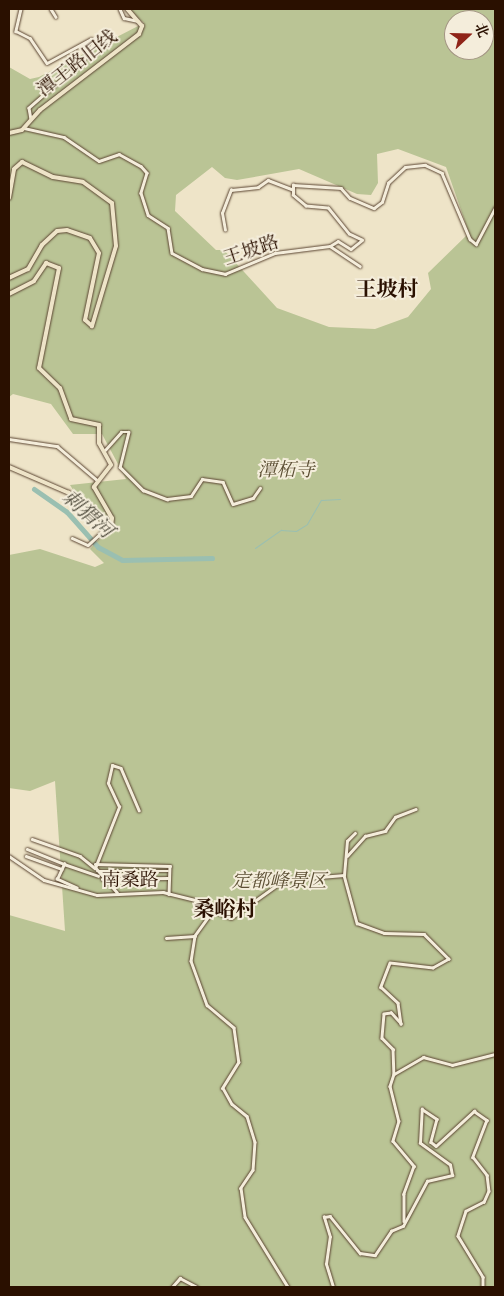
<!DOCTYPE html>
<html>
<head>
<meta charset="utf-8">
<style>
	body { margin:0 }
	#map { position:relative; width:504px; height:1296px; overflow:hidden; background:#eee4c8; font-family:"EB Garamond","Noto Serif SC",serif }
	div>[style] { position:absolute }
	.green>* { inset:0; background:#bac495 }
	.stream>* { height:1px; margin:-0.5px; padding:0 0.5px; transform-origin:0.5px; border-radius:0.5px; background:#9abfb1 }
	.river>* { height:5px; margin:-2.5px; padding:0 2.5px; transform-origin:2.5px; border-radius:2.5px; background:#9abfb1 }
	.roads { filter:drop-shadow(0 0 1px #5b4532) drop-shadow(0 0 1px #5b4532) }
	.minor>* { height:2.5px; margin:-1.25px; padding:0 1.25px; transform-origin:1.25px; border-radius:1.25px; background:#f4eddb }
	.major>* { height:4px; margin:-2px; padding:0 2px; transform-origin:2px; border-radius:2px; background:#eee4c8 }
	span { translate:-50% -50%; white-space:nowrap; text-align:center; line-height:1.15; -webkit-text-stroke:4px #f4eddb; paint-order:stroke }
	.street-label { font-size:19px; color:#2a1000 }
	.park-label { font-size:19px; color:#5c4f34; font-style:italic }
	.water-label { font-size:20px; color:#514d3e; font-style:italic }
	.quarter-label { font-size:21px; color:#2a1000; font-weight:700 }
	.frame { position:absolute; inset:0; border:10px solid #2a1000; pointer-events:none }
	.north { position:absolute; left:444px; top:10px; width:50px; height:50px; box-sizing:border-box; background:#f4eddb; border:1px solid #a39583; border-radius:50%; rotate:69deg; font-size:14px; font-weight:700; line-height:20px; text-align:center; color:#2a1000 }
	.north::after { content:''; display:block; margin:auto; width:18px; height:22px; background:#8f2418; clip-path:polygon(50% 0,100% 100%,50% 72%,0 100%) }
</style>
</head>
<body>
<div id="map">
	<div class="green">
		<i style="clip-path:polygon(evenodd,127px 9px,495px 9px,495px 1287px,9px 1287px,9px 915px,65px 931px,55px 781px,30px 791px,9px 788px,9px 555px,40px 549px,95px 567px,104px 563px,90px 549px,102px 536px,70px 485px,126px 479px,102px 434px,73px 434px,51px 404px,13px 394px,9px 397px,9px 67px,30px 79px,39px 77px,144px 23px,127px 9px,454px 20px,484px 20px,484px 50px,454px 50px,454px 20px,127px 9px,398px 149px,446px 167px,469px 233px,428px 273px,431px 289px,408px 317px,375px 329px,329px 327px,277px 308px,224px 250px,216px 250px,175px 211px,176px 195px,212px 167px,225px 178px,237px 180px,299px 169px,357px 194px,371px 195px,378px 183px,377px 154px,398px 149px)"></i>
	</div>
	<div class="stream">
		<i style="left:255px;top:548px;width:32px;rotate:-35deg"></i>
		<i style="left:281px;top:530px;width:15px;rotate:4deg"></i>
		<i style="left:296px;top:531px;width:13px;rotate:-32deg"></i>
		<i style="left:307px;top:524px;width:28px;rotate:-60deg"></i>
		<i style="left:321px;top:500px;width:19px;rotate:-3deg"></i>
	</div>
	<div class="river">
		<i style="left:34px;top:489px;width:40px;rotate:34.9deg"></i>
		<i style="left:67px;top:512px;width:47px;rotate:48.5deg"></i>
		<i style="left:98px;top:547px;width:27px;rotate:28deg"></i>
		<i style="left:122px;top:560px;width:90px;rotate:-1.3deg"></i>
	</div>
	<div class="roads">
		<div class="minor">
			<i style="left:21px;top:9px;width:23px;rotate:103deg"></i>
			<i style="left:16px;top:31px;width:16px;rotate:27deg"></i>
			<i style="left:30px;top:38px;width:30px;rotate:56deg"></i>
			<i style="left:47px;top:63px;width:50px;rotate:-28.6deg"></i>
			<i style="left:91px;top:39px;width:4px;rotate:27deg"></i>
			<i style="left:95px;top:41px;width:22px;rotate:120deg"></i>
			<i style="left:84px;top:60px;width:73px;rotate:138.9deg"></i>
			<i style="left:29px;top:108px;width:11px;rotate:80deg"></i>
			<i style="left:51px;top:9px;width:9px;rotate:58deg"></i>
			<i style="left:120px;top:9px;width:10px;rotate:66deg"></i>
			<i style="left:124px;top:18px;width:14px;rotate:12deg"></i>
			<i style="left:24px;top:128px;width:41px;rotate:12.7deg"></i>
			<i style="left:64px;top:137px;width:42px;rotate:34.4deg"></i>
			<i style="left:99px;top:161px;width:21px;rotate:-19deg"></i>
			<i style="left:119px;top:154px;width:25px;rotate:29deg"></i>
			<i style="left:141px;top:166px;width:9px;rotate:49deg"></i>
			<i style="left:147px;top:173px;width:21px;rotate:107deg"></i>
			<i style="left:141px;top:193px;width:23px;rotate:72deg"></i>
			<i style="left:148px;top:215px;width:24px;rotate:33deg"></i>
			<i style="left:168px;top:228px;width:25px;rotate:81deg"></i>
			<i style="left:172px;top:253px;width:34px;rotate:28deg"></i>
			<i style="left:202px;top:269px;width:24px;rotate:12deg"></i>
			<i style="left:225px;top:274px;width:54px;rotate:-22.8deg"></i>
			<i style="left:275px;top:253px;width:55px;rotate:-7.3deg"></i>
			<i style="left:330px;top:246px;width:36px;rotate:34deg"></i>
			<i style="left:225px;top:230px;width:17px;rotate:-100deg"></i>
			<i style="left:222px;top:213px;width:25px;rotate:-69deg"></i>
			<i style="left:231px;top:190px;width:27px;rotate:-6deg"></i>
			<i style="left:258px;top:187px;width:12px;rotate:-35deg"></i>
			<i style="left:268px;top:180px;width:26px;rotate:21deg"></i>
			<i style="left:330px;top:246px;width:9px;rotate:-32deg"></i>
			<i style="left:338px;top:241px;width:15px;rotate:32deg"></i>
			<i style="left:351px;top:249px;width:14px;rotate:-39deg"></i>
			<i style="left:362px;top:240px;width:14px;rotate:-155deg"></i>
			<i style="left:349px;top:234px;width:33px;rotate:-129deg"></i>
			<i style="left:328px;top:208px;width:22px;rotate:-175deg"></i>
			<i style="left:306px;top:206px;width:17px;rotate:-140deg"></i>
			<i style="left:293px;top:195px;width:10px;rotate:-90deg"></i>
			<i style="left:293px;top:185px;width:48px;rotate:3.6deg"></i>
			<i style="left:341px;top:188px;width:13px;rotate:48deg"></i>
			<i style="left:350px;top:198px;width:26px;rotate:23deg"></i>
			<i style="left:374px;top:208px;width:10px;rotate:-37deg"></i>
			<i style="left:382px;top:202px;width:20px;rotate:-72deg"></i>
			<i style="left:388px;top:183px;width:23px;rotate:-43deg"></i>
			<i style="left:405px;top:167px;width:20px;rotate:-6deg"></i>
			<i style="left:425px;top:165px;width:19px;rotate:25deg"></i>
			<i style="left:442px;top:173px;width:72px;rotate:67deg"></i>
			<i style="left:470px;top:239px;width:8px;rotate:40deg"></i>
			<i style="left:476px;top:244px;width:41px;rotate:-62.2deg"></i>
			<i style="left:9px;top:439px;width:49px;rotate:8.3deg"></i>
			<i style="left:57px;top:446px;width:52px;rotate:40.4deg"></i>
			<i style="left:105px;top:450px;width:24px;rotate:-48deg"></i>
			<i style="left:121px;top:432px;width:8px"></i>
			<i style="left:129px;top:432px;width:36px;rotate:104deg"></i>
			<i style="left:120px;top:467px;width:33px;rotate:45deg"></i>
			<i style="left:143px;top:490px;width:26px;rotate:21deg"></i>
			<i style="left:167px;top:499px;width:24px;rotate:-7deg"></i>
			<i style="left:191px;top:496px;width:20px;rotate:-57deg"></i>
			<i style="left:202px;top:479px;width:21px;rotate:8deg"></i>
			<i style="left:223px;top:482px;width:24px;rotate:66deg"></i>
			<i style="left:233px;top:504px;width:21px;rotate:-17deg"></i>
			<i style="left:253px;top:498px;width:12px;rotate:-55deg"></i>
			<i style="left:72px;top:538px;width:17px;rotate:24deg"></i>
			<i style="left:88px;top:545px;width:21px;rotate:-43deg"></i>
			<i style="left:32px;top:839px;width:51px;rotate:19.5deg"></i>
			<i style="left:80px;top:856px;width:19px;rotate:39deg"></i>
			<i style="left:27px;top:849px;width:40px;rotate:22deg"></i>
			<i style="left:9px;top:856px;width:42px;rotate:34.4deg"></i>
			<i style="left:44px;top:880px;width:55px;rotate:15.8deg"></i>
			<i style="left:97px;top:895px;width:66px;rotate:-2.6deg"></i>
			<i style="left:163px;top:892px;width:38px;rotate:14deg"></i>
			<i style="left:200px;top:901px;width:16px;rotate:38deg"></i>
			<i style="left:213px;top:911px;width:31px;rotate:126deg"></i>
			<i style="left:195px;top:936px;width:25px;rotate:99deg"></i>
			<i style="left:191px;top:961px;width:47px;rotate:70deg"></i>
			<i style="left:207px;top:1005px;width:35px;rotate:40deg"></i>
			<i style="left:234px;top:1028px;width:34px;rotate:82deg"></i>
			<i style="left:239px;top:1062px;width:31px;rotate:122deg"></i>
			<i style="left:223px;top:1088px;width:18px;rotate:61deg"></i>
			<i style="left:232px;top:1104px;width:19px;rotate:39deg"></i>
			<i style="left:247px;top:1116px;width:27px;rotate:73deg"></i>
			<i style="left:255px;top:1142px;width:28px;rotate:94deg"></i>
			<i style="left:253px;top:1170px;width:22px;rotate:124deg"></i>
			<i style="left:241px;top:1188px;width:29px;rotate:82deg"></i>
			<i style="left:245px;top:1217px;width:82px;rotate:58.4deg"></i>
			<i style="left:26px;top:856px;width:38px;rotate:20deg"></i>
			<i style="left:347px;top:856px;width:27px;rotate:-48deg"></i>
			<i style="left:365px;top:836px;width:21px;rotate:-14deg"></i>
			<i style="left:385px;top:831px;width:17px;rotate:-54deg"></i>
			<i style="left:395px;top:817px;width:22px;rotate:-21deg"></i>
			<i style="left:95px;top:864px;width:75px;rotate:1.5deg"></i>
			<i style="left:170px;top:866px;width:28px;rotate:92deg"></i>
			<i style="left:97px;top:871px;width:71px"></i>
			<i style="left:344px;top:875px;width:34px;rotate:-85deg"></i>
			<i style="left:347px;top:841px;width:11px;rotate:-45deg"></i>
			<i style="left:102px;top:879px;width:66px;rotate:-0.9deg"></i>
			<i style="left:77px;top:888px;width:22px;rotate:-156deg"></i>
			<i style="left:57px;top:879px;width:17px;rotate:-65deg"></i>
			<i style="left:64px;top:864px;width:36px;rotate:19deg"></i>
			<i style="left:117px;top:893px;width:33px;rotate:-131deg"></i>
			<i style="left:95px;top:868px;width:66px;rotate:-68.5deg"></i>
			<i style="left:119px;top:807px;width:26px;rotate:-115deg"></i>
			<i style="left:108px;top:783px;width:18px;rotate:-77deg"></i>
			<i style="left:112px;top:765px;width:9px;rotate:18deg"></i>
			<i style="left:121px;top:768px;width:46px;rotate:66.8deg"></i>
			<i style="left:213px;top:911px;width:19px;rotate:21deg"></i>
			<i style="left:231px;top:918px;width:65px;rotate:-35.6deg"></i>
			<i style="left:284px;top:880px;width:60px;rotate:-4.8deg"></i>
			<i style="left:344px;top:875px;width:50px;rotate:74.8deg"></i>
			<i style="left:357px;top:923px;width:29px;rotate:20deg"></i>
			<i style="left:384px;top:933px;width:40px;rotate:1.4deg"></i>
			<i style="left:424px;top:934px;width:35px;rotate:45deg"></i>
			<i style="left:449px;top:959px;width:18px;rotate:151deg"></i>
			<i style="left:433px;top:968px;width:43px;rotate:-173.4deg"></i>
			<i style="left:390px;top:963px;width:26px;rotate:111deg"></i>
			<i style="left:381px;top:987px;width:23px;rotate:43deg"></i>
			<i style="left:398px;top:1003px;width:21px;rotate:82deg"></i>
			<i style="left:401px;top:1024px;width:15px;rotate:-132deg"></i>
			<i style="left:391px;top:1013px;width:7px;rotate:172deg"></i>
			<i style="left:384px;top:1014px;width:24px;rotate:95deg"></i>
			<i style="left:382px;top:1038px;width:16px;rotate:45deg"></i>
			<i style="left:393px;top:1049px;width:25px;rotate:88deg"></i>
			<i style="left:394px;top:1074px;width:34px;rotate:-30deg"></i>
			<i style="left:423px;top:1057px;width:30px;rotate:15deg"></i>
			<i style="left:452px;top:1065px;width:44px;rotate:-14.3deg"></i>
			<i style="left:166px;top:938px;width:29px;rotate:-4deg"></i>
			<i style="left:394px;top:1074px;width:13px;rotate:108deg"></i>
			<i style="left:390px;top:1086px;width:36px;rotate:76deg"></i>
			<i style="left:399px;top:1121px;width:21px;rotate:107deg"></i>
			<i style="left:393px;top:1141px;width:33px;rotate:50deg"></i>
			<i style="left:414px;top:1166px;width:30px;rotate:110deg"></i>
			<i style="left:404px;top:1194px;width:27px;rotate:90deg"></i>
			<i style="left:172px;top:1287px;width:12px;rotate:-48deg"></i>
			<i style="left:180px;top:1278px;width:19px;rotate:28deg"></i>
			<i style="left:333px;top:1287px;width:24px;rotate:-107deg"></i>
			<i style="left:326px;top:1264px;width:27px;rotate:-82deg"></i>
			<i style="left:330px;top:1237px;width:21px;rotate:-107deg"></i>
			<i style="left:324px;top:1217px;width:6px;rotate:-9deg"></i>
			<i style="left:330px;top:1216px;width:48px;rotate:51deg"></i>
			<i style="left:360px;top:1253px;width:15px;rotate:8deg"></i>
			<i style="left:375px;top:1255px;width:29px;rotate:-56deg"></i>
			<i style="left:391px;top:1231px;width:13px;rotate:-23deg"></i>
			<i style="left:403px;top:1226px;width:51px;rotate:-61.9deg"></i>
			<i style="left:427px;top:1181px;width:26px;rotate:-13deg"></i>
			<i style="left:452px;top:1175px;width:10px;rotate:-101deg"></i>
			<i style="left:450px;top:1165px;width:37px;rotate:-144deg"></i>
			<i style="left:420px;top:1143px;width:34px;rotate:-87deg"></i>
			<i style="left:422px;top:1109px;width:18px;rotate:34deg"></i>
			<i style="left:437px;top:1119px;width:24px;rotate:105deg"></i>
			<i style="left:431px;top:1142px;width:6px;rotate:39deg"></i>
			<i style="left:436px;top:1146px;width:52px;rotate:-42.6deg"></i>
			<i style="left:474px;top:1111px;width:16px;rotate:35deg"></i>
			<i style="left:487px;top:1120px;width:40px;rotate:111deg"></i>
			<i style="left:473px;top:1157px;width:23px;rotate:52deg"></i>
			<i style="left:487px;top:1175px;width:16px;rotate:83deg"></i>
			<i style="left:489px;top:1191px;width:12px;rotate:114deg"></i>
			<i style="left:484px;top:1202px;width:20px;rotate:153deg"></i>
			<i style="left:466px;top:1211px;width:26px;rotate:108deg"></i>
			<i style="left:458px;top:1236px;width:48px;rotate:58.6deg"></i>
			<i style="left:483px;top:1277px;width:10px;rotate:90deg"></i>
		</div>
		<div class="major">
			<i style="left:9px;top:133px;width:13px;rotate:-13deg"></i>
			<i style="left:22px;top:130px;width:27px;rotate:-48deg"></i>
			<i style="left:40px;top:110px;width:125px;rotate:-37.5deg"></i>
			<i style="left:139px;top:34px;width:9px;rotate:-69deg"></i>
			<i style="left:142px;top:26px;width:23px;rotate:-131deg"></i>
			<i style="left:9px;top:198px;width:29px;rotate:-80deg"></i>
			<i style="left:14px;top:169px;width:11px;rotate:-41deg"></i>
			<i style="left:22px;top:162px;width:34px;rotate:26deg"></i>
			<i style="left:53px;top:177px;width:30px;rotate:9deg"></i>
			<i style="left:83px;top:182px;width:36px;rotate:36deg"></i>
			<i style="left:112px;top:203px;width:43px;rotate:84.7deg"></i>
			<i style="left:116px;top:246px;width:84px;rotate:106.7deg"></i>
			<i style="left:92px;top:326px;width:9px;rotate:-139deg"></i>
			<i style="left:85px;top:320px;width:68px;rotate:-78.2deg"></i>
			<i style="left:99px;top:253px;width:17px;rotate:-121deg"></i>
			<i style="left:90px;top:238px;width:24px;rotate:-161deg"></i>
			<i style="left:67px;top:230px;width:10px;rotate:174deg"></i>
			<i style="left:57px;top:231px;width:21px;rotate:137deg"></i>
			<i style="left:42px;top:245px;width:28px;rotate:120deg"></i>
			<i style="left:28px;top:269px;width:21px;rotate:155deg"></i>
			<i style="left:9px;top:294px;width:28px;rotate:-27deg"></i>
			<i style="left:34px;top:281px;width:22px;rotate:-56deg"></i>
			<i style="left:46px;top:263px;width:14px;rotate:21deg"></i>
			<i style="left:59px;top:268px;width:102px;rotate:101.3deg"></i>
			<i style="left:39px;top:368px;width:29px;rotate:44deg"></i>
			<i style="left:60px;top:388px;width:33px;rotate:70deg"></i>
			<i style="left:71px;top:419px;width:29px;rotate:12deg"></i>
			<i style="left:99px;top:425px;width:18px;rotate:90deg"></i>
			<i style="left:99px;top:443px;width:25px;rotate:61deg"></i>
			<i style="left:111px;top:465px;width:28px;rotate:128deg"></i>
			<i style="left:94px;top:487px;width:36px;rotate:60deg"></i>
			<i style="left:112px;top:518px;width:10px;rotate:96deg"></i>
			<i style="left:111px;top:528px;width:8px;rotate:173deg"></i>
			<i style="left:103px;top:529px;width:50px;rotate:-133.4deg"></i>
			<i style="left:69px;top:493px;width:65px;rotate:-156.6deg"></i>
		</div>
	</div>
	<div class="street-label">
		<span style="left:77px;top:63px;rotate:-38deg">潭王路旧线</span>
		<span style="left:251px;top:250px;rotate:-18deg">王坡路</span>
		<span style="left:130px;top:880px">南桑路</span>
	</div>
	<div class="park-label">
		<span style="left:286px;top:470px">潭柘寺</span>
		<span style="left:279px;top:881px">定都峰景区</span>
	</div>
	<div class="water-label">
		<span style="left:88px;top:514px;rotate:42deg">刺猬河</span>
	</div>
	<div class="quarter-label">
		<span style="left:387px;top:289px">王坡村</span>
		<span style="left:225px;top:909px">桑峪村</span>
	</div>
	<div class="frame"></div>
	<div class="north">北</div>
</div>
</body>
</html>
